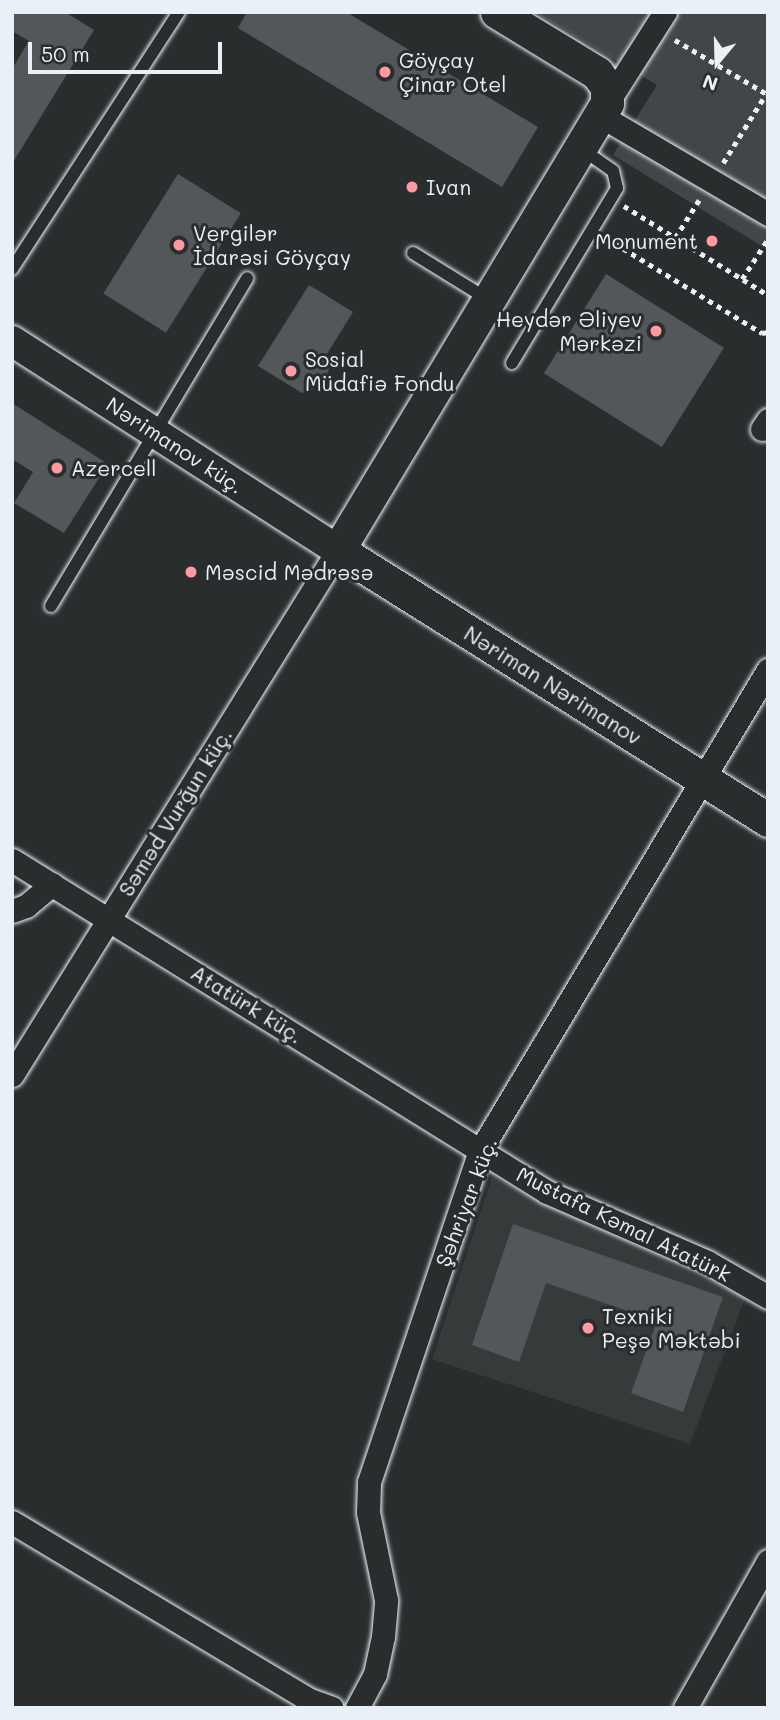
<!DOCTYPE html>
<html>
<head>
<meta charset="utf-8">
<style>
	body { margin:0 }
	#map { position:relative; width:780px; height:1720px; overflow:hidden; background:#2a2d2e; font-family:Mali,sans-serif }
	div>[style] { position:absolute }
	.built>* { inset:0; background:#363a3b }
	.green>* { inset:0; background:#424648 }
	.building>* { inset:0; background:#535759; transform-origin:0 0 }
	.path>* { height:4.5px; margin-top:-2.25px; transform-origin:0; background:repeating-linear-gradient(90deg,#e8f1f8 0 5px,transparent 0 10px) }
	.roads { filter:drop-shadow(0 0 2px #e8f1f8) drop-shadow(0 0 2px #e8f1f8) }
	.service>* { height:12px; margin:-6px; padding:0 6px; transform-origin:6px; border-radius:6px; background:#2a2d2e }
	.minor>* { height:23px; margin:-11.5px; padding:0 11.5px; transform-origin:11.5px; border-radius:11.5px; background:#2a2d2e }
	.tertiary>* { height:30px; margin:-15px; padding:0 15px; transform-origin:15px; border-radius:15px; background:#2a2d2e }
	.secondary>* { height:33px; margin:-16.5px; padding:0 16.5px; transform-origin:16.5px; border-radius:16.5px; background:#2a2d2e }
	.dots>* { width:19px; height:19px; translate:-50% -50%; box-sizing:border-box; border:4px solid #2a2d2e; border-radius:50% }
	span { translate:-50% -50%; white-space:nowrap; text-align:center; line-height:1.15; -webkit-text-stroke:6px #2a2d2e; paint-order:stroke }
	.poi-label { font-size:21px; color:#e8f1f8 }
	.left { translate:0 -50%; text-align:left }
	.right { translate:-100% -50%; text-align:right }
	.street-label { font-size:21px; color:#e8f1f8 }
	.frame { position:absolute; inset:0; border:14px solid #e8f1f8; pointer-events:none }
	.north { position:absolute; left:682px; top:28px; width:70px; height:70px; -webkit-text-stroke:5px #2a2d2e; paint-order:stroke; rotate:199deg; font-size:19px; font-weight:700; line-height:28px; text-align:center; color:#e8f1f8 }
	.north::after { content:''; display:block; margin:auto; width:24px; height:32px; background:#e8f1f8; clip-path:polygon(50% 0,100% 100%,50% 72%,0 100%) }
	.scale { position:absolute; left:28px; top:42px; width:194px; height:32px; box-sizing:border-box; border:4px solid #e8f1f8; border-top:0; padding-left:9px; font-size:21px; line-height:24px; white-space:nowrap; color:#e8f1f8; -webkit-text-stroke:5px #2a2d2e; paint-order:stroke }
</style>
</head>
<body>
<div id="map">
	<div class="built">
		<i style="clip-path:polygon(492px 1177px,745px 1298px,690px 1444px,432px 1359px)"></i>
	</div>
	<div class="green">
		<i style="clip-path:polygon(535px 12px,768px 12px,768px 250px,613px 155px,657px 85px)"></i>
	</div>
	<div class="building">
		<i style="clip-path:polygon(12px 12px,65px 12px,94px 30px,12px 164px,12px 69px,29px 41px,12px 31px)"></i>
		<i style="clip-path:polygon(247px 12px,346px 12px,538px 127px,502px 187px,238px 28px)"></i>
		<i style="left:178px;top:174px;width:74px;height:141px;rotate:32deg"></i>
		<i style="left:606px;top:274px;width:139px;height:117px;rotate:32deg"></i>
		<i style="clip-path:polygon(309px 285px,353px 312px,325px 357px,329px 370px,318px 387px,302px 393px,258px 366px)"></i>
		<i style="clip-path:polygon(12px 403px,108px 464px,64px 533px,14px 503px,33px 472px,12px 459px)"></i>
		<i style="clip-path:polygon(513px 1224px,723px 1297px,683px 1412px,631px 1393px,657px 1321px,546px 1283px,519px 1362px,472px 1345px)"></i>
	</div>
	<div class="path">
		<i style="left:675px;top:40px;width:107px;rotate:30.4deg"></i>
		<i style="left:723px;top:163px;width:81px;rotate:-58.1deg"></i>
		<i style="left:624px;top:206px;width:169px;rotate:31.7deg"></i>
		<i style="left:606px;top:238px;width:183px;rotate:31.3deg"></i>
		<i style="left:762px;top:333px;width:6px;rotate:-9deg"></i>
		<i style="left:675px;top:238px;width:45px;rotate:-57.7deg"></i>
		<i style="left:742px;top:279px;width:48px;rotate:-57deg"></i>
	</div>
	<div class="roads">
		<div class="service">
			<i style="left:413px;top:253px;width:86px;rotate:31.7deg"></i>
			<i style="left:12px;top:269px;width:306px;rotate:-57deg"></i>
			<i style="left:512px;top:363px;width:204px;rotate:-59deg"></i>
			<i style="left:617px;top:188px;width:17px;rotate:-103deg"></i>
			<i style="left:613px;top:171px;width:38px;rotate:-145deg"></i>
			<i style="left:51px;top:606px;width:382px;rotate:-59.1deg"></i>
		</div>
		<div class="minor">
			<i style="left:607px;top:103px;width:108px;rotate:-57.5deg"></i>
			<i style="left:601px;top:116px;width:194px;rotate:30.4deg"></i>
			<i style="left:762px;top:429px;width:11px;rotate:-56deg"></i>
			<i style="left:12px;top:860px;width:630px;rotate:31.82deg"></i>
			<i style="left:547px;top:1192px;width:175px;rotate:23.6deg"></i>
			<i style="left:707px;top:1262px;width:70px;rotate:29.8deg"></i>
			<i style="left:12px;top:911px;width:15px;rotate:-20deg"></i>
			<i style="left:26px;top:906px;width:34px;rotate:-40deg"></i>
			<i style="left:12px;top:1075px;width:618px;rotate:-58.16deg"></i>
			<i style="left:12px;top:1522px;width:347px;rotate:30.9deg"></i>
			<i style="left:310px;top:1700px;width:23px;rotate:20deg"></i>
			<i style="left:357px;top:1708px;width:38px;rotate:-62deg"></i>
			<i style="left:375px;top:1674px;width:38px;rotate:-78deg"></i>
			<i style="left:383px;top:1637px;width:37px;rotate:-85deg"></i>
			<i style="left:386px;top:1600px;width:90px;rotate:-101.6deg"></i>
			<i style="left:368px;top:1512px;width:30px;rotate:-88deg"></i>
			<i style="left:369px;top:1482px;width:349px;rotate:-71.5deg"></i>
			<i style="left:480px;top:1151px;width:561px;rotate:-59.09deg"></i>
			<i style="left:685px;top:1708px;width:169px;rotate:-60.5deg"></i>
		</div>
		<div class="tertiary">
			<i style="left:12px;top:341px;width:387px;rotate:32.7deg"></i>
		</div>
		<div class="secondary">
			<i style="left:497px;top:12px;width:117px;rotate:31.4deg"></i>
			<i style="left:597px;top:73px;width:17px;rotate:54deg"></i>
			<i style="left:607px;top:87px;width:16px;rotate:90deg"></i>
			<i style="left:607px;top:103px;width:522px;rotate:121.04deg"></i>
			<i style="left:338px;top:550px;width:508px;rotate:32.12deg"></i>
		</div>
	</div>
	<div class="dots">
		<i style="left:385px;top:72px;background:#ff9aa2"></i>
		<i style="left:412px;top:187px;background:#ff9aa2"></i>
		<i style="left:712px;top:241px;background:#ff9aa2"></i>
		<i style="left:179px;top:245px;background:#ff9aa2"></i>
		<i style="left:656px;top:331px;background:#ff9aa2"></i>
		<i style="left:291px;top:371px;background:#ff9aa2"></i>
		<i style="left:57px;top:468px;background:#ff9aa2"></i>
		<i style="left:191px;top:572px;background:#ff9aa2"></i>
		<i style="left:588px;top:1328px;background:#ff9aa2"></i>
	</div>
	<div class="poi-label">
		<span class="left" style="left:399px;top:72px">Göyçay<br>Çinar Otel</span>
		<span class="left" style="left:426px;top:187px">Ivan</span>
		<span class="left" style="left:193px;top:245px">Vergilər<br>İdarəsi Göyçay</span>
		<span class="right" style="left:698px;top:241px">Monument</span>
		<span class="right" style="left:642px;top:331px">Heydər Əliyev<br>Mərkəzi</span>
		<span class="left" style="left:305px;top:371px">Sosial<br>Müdafiə Fondu</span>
		<span class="left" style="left:71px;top:468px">Azercell</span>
		<span class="left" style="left:205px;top:572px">Məscid Mədrəsə</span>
		<span class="left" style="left:602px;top:1328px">Texniki<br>Peşə Məktəbi</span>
	</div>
	<div class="street-label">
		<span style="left:175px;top:445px;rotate:33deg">Nərimanov küç.</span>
		<span style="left:553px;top:685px;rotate:32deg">Nəriman Nərimanov</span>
		<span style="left:175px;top:812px;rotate:-58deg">Səməd Vurğun küç.</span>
		<span style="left:247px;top:1004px;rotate:32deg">Atatürk küç.</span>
		<span style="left:466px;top:1202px;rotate:-69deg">Şəhriyar küç.</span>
		<span style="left:624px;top:1224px;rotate:26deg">Mustafa Kəmal Atatürk</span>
	</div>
	<div class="frame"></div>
	<div class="north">N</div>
	<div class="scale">50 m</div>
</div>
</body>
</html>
